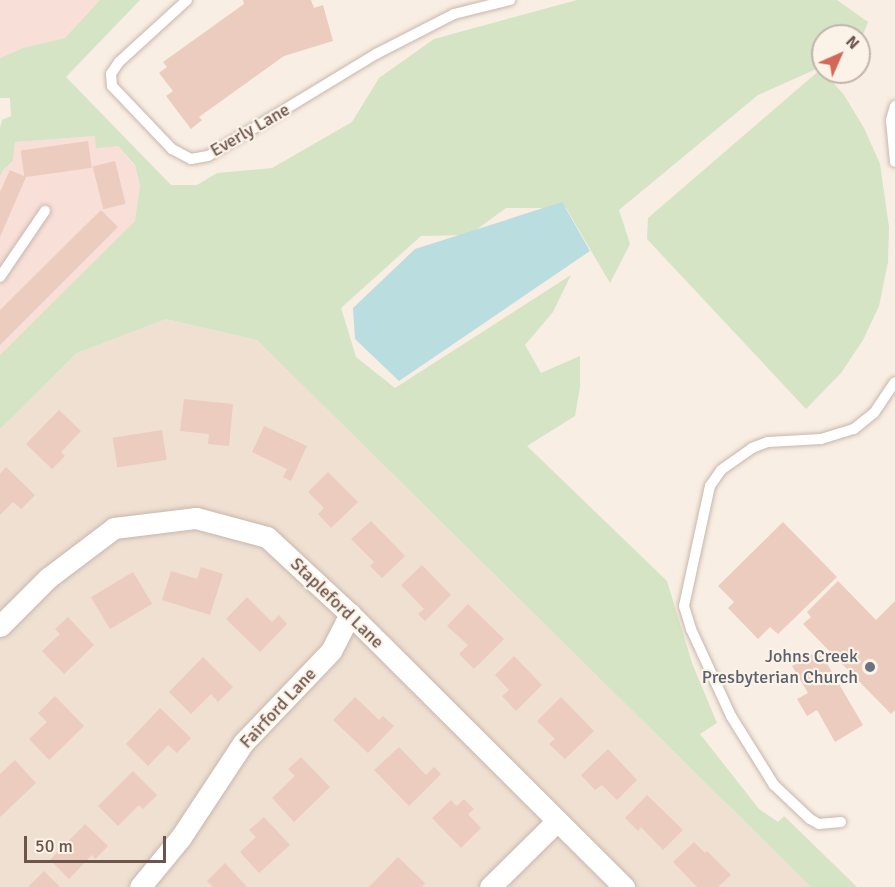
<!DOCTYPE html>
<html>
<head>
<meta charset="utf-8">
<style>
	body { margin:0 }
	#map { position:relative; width:895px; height:887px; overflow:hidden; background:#f9eee3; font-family:Signika,sans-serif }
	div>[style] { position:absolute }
	.residential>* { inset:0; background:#efe0d2 }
	.commercial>* { inset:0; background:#f8dfd8 }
	.green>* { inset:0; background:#d4e4c4 }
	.water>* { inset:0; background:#badddf }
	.building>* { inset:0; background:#ebccbe; transform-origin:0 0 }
	.roads { filter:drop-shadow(0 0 2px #c8b6ab) drop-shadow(0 0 2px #c8b6ab) }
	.service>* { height:10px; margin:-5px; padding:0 5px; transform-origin:5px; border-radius:5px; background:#fff }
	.minor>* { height:21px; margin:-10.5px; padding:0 10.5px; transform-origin:10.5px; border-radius:10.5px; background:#fff }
	.dots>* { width:16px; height:16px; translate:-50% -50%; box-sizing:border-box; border:3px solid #fcf3e8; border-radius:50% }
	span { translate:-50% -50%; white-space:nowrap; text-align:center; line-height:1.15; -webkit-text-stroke:4.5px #fcf3e8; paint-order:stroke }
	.street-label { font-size:18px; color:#6d554c }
	.worship-label { font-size:18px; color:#5b616d }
	.right { translate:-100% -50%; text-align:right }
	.north { position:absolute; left:811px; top:24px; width:60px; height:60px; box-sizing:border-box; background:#fcf3e8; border:2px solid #c3b4aa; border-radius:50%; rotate:45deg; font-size:16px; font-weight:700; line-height:24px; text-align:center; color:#6d554c }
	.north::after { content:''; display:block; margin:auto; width:21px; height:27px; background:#d46757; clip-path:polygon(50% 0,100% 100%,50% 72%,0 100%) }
	.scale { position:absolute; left:24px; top:836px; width:142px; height:27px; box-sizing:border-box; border:3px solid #6d554c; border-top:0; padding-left:8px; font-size:18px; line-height:21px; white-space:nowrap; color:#6d554c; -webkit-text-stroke:4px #fcf3e8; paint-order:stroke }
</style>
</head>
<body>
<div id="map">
	<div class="residential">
		<i style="clip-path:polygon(166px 319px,257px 340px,811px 887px,0 887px,0 429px,77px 353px)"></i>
	</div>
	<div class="commercial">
		<i style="clip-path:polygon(0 0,100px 0,65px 38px,23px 48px,0 58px)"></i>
		<i style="clip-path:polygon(95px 136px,118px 146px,135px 166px,140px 186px,136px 221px,0 355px,0 177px,3px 170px,13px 161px,15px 142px)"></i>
	</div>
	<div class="green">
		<i style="clip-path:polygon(100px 0,140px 0,66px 77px,171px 185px,197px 185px,217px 173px,272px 168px,352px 122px,379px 78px,434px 39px,577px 0,837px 0,868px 22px,859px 45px,859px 36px,823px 36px,823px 66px,758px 95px,619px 210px,630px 244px,610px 283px,566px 208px,506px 208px,469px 235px,421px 236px,341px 308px,356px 357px,395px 388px,571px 275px,553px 312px,525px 345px,541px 373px,580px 356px,580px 387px,575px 416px,527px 446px,667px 581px,692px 663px,717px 723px,700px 734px,759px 809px,778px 822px,784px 816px,857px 887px,811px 887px,257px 340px,166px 319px,77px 353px,0 429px,0 355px,135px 221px,140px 186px,135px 165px,118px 146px,96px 148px,95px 136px,15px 142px,13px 161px,3px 170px,0 177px,0 128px,2px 120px,11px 116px,10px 98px,0 98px,0 58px,23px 48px,65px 38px)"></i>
		<i style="clip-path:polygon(821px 69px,844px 95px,864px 128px,880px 164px,889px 227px,888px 262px,879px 306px,863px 340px,841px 373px,806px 409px,647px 239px,648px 218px)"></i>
	</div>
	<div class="water">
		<i style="clip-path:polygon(562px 202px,590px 251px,399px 381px,355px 339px,353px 308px,415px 249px)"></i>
	</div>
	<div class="building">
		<i style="clip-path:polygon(243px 0,311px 0,314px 8px,323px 5px,333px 41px,284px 56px,199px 117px,202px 120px,191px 129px,166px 96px,173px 91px,159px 73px,167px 67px,163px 62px,244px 4px)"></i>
		<i style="left:88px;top:141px;width:27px;height:68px;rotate:82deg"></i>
		<i style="left:115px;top:161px;width:44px;height:23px;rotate:76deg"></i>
		<i style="clip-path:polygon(10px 170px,26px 177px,0 237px,0 192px)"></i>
		<i style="clip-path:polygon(101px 210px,118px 227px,0 345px,0 310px)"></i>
		<i style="clip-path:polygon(184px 399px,233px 404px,229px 446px,208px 444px,209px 434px,180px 431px)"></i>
		<i style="clip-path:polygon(59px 410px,81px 431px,61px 452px,65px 456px,52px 469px,26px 444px)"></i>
		<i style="clip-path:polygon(264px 426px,307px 446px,291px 481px,283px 477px,287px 469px,252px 452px)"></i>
		<i style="left:162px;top:430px;width:30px;height:50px;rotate:81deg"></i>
		<i style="clip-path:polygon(6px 467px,35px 495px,21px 509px,13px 502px,0 515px,0 474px)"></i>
		<i style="clip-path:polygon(328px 472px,358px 502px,331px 528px,318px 514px,324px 508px,308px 492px)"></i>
		<i style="clip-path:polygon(371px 521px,405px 556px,382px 578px,370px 566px,374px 562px,351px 539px)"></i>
		<i style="clip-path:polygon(783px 522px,837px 577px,778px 634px,770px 627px,758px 639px,728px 608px,734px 602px,718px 586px)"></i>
		<i style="clip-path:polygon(422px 565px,451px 595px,425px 621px,418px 614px,424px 609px,401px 585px)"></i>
		<i style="clip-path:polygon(201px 567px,223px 574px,210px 615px,162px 600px,171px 571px,197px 579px)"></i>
		<i style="left:133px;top:572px;width:37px;height:49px;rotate:59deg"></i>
		<i style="clip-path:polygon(838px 581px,876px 620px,895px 601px,895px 710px,891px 714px,803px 624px,811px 617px,807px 612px)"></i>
		<i style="clip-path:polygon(247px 597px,272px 622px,279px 615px,287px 624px,260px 652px,226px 619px)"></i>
		<i style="clip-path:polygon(468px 604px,504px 639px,474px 669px,459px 654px,468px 645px,447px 626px)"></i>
		<i style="clip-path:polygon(68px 617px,94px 645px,64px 674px,42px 651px,60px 634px,55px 629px)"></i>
		<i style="clip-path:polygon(819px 650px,863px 725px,835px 742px,817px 710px,807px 716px,797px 699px,808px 693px,792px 666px)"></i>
		<i style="clip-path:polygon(514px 656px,542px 685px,516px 711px,502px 696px,509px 690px,495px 675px)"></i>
		<i style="clip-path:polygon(203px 657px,233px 687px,218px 702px,211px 694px,191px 714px,169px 692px)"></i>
		<i style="clip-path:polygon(55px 696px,84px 726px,49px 760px,29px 739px,47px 722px,38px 713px)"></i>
		<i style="clip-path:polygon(355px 697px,379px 720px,383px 716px,394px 726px,368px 753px,333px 720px)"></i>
		<i style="clip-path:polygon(561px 697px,594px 731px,565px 759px,549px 744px,555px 739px,537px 721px)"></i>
		<i style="clip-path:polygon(160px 708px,191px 738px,177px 753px,168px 745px,148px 766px,126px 744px)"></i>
		<i style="clip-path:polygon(399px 747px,426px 775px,434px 767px,441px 774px,409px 806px,374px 770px)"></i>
		<i style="clip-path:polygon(608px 749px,637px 780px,617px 800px,602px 785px,595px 790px,581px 775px)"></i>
		<i style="clip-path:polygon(301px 757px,330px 787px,294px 822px,272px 798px,295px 776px,288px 769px)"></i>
		<i style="clip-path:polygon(15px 760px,36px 783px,0 817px,0 774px)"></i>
		<i style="clip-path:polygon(133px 771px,157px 795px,143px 809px,139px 805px,118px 826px,98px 806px)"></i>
		<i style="clip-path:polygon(647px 795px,683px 830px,663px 850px,641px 827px,638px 831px,625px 818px)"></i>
		<i style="clip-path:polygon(464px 799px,474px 809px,468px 814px,481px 828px,461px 848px,432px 818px,451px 800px,457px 806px)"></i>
		<i style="clip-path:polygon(264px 817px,290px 845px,259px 873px,240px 852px,256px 837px,249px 830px)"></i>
		<i style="clip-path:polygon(85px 824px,108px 846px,95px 859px,92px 855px,69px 879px,50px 860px)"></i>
		<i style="clip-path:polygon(694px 842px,705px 853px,707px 851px,731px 875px,718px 887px,697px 887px,673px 862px)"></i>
		<i style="clip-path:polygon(398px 857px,425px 883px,422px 887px,369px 887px)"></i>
		<i style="clip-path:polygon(225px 863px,247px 887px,213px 887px,207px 881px)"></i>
		<i style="clip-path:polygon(44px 871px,60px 887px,28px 887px)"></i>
	</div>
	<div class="roads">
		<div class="service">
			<i style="left:187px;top:0;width:92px;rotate:137.6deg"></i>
			<i style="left:119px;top:62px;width:14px;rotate:124deg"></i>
			<i style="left:111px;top:74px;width:12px;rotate:85deg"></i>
			<i style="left:112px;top:86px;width:87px;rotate:46.4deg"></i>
			<i style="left:172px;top:149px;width:21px;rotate:28deg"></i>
			<i style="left:191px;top:159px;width:17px;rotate:-10deg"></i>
			<i style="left:208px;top:156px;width:197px;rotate:-31.3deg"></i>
			<i style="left:376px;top:54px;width:88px;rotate:-27.1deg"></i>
			<i style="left:454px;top:14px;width:58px;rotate:-14deg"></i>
			<i style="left:895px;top:106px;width:15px;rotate:106deg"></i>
			<i style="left:891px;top:120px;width:42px;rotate:84.6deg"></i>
			<i style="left:0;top:277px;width:80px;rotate:-55.7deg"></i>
			<i style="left:841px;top:822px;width:22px;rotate:175deg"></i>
			<i style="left:819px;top:824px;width:10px;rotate:-151deg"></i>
			<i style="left:810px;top:819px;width:50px;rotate:-136.6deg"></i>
			<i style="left:774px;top:785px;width:81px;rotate:-121.9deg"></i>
			<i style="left:731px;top:716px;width:96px;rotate:-114.7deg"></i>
			<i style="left:691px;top:629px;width:24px;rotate:-107deg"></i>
			<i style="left:684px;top:606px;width:123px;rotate:-77.8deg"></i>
			<i style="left:710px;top:486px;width:19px;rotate:-55deg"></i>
			<i style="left:721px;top:470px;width:38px;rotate:-35deg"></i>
			<i style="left:752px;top:448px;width:17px;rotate:-21deg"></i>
			<i style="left:768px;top:442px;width:53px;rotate:-3.2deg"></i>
			<i style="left:821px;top:439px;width:34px;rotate:-17deg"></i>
			<i style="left:854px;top:429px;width:26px;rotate:-39deg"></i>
			<i style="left:874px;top:413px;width:37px;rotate:-56deg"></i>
		</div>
		<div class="minor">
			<i style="left:0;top:626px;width:68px;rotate:-45deg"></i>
			<i style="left:48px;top:578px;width:83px;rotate:-37.1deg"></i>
			<i style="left:114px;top:528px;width:83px;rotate:-7deg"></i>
			<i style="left:196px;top:518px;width:73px;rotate:15deg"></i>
			<i style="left:267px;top:537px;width:113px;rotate:42.9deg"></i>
			<i style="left:350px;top:614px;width:387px;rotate:44.9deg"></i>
			<i style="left:140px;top:887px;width:65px;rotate:-50.6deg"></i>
			<i style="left:181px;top:837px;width:113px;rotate:-56.6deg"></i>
			<i style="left:243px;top:743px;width:127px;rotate:-46.3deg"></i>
			<i style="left:331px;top:651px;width:42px;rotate:-62.8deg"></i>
			<i style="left:490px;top:887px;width:94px;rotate:-44.6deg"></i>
		</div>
	</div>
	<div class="dots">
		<i style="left:870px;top:667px;background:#6b7280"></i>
	</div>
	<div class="street-label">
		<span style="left:250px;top:130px;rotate:-30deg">Everly Lane</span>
		<span style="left:337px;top:603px;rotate:44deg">Stapleford Lane</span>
		<span style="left:278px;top:708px;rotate:-47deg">Fairford Lane</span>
	</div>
	<div class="worship-label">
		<span class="right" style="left:858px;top:667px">Johns Creek<br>Presbyterian Church</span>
	</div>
	<div class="north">N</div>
	<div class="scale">50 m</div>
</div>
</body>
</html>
